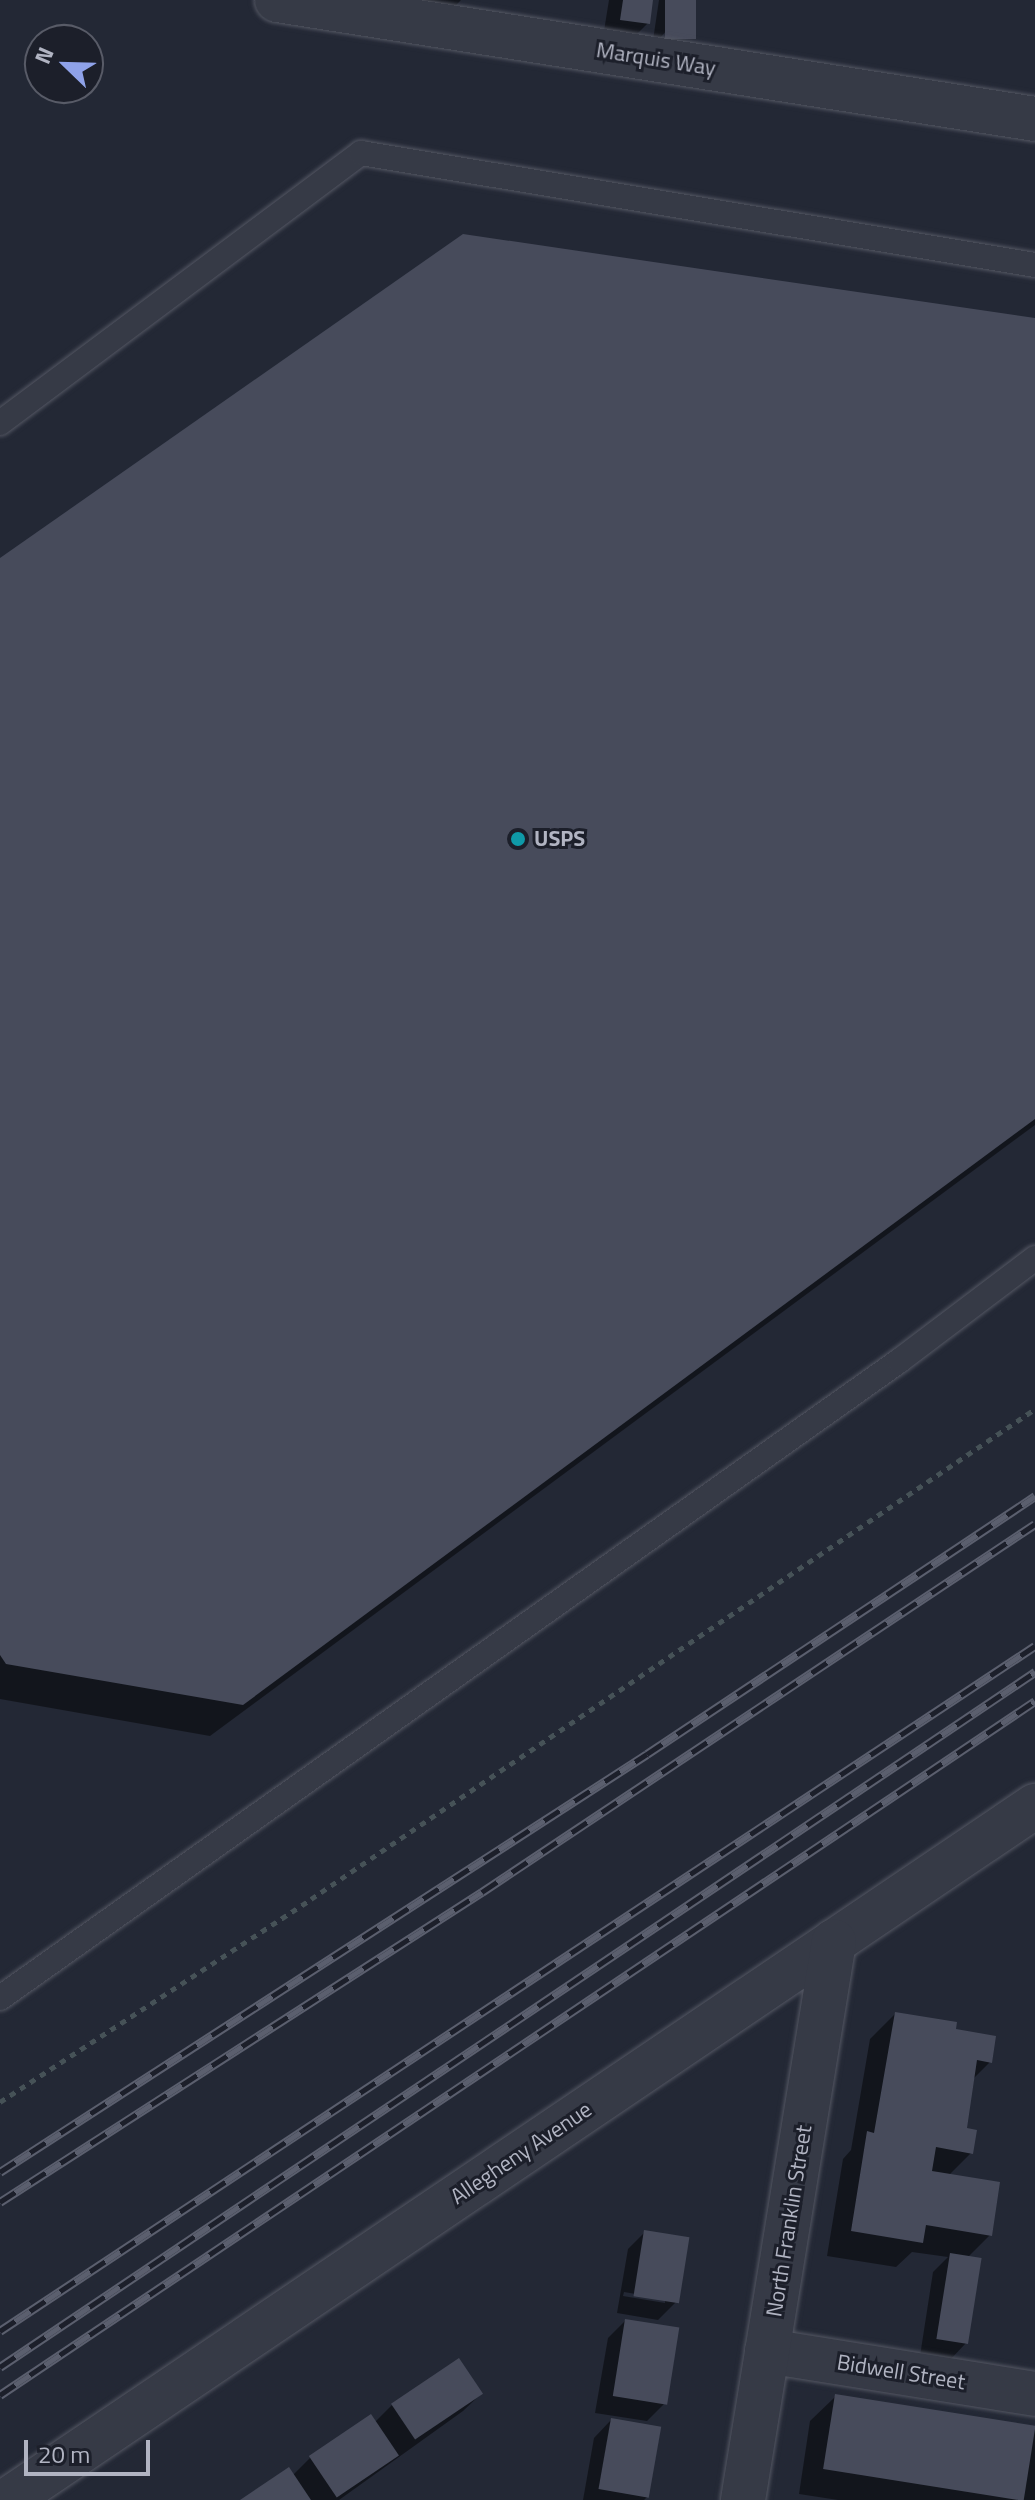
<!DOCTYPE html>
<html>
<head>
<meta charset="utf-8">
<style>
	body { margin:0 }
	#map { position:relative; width:1035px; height:2500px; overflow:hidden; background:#232835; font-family:"Titillium Web",sans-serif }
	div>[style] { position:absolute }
	.shadow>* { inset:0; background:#0007 }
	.building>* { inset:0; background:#474b5b; transform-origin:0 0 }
	.path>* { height:5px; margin-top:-2.5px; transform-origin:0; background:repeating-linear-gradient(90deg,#465257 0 6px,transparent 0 12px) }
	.roads { filter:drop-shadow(0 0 2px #545763) drop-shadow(0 0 2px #545763) }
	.lane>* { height:24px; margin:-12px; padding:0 12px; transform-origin:12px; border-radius:12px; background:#363a46 }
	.street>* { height:44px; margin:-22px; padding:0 22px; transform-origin:22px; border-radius:22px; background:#363a46 }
	.rail>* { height:9px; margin-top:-4.5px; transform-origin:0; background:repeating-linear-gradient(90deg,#1c1f2a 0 18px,#5b5f6e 0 36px); box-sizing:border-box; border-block:2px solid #5b5f6e }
	.dots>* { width:22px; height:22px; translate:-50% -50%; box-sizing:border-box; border:4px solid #1c1f2a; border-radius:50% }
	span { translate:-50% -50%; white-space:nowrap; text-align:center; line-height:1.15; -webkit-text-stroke:6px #1c1f2a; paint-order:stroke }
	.street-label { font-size:22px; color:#b1b4c2 }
	.poi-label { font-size:22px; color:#b1b4c2; font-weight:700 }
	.left { translate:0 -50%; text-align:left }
	.north { position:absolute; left:24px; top:24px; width:80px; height:80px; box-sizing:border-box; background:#1c1f2a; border:2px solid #585b67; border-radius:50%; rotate:293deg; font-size:22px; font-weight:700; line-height:32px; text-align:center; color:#b1b4c2 }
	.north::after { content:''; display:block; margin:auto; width:28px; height:36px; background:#8fa2e9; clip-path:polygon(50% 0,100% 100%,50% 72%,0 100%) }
	.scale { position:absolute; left:24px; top:2440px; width:126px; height:36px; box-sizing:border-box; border:4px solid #b1b4c2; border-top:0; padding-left:10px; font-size:24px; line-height:28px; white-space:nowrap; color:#b1b4c2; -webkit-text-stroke:6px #1c1f2a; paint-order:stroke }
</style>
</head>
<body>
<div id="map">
	<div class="shadow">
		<i style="clip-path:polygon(381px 0,461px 0,443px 19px)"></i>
		<i style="clip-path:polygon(609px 0,651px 0,648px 23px,630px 41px,603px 37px)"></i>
		<i style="clip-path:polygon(659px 0,694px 0,652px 47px)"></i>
		<i style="clip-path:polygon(1035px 320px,1035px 1125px,210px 1736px,0 1699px,0 561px)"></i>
		<i style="clip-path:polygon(895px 2014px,953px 2031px,990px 2062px,972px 2080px,964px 2130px,971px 2153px,948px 2176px,990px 2235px,967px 2258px,966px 2343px,949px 2361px,920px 2356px,933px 2272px,948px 2257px,912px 2252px,896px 2267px,827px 2256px,843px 2159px,851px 2150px,870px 2039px)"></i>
		<i style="clip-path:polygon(evenodd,645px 2232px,676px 2302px,658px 2320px,617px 2313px,628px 2249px,645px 2232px,624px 2292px,665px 2299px,665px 2303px,623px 2296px,624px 2292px)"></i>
		<i style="clip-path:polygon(625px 2321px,664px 2404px,647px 2421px,595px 2413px,608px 2338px)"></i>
		<i style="clip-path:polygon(481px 2394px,463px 2411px,339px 2500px,243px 2500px,292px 2476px,311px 2457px,374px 2423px,392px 2405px)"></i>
		<i style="clip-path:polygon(836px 2396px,1035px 2429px,1035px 2500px,838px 2500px,799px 2494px,810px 2421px)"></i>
		<i style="clip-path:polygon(611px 2420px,648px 2496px,644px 2500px,583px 2500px,594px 2438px)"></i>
	</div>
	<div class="building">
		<i style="clip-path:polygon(623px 0,653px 0,650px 24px,620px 20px)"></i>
		<i style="left:665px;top:0;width:31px;height:39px"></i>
		<i style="clip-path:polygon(463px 234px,1035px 318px,1035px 1119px,243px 1705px,6px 1664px,0 1655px,0 558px)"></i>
		<i style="clip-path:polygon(895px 2012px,957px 2022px,956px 2029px,996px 2036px,992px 2063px,977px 2060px,967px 2128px,977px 2130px,973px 2154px,936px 2147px,932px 2171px,1000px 2182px,992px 2236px,926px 2225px,923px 2243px,851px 2231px,867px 2131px,874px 2133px)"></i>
		<i style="left:644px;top:2230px;width:46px;height:67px;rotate:9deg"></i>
		<i style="left:950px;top:2253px;width:32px;height:87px;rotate:9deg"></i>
		<i style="left:625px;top:2319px;width:55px;height:78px;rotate:9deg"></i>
		<i style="left:459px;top:2358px;width:43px;height:82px;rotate:56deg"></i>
		<i style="left:835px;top:2394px;width:203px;height:76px;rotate:9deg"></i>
		<i style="left:371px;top:2414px;width:50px;height:75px;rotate:56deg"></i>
		<i style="left:611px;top:2418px;width:51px;height:72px;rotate:10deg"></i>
		<i style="clip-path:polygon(289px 2467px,311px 2500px,240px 2500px)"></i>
	</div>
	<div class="path">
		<i style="left:0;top:2102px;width:371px;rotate:-33.1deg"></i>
		<i style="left:311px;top:1899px;width:874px;rotate:-34.09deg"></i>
	</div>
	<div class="roads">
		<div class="lane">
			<i style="left:0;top:423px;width:451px;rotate:-36.8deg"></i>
			<i style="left:361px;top:153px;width:683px;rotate:9.43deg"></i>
			<i style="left:0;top:1998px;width:1102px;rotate:-35.32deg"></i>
			<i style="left:899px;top:1361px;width:171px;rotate:-37.1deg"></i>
		</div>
		<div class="street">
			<i style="left:277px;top:0;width:767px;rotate:8.92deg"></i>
			<i style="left:767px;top:2351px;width:271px;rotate:9.1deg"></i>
			<i style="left:8px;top:2500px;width:1240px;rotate:-34.05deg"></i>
			<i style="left:743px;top:2500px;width:566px;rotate:-80.75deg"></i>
		</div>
	</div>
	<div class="rail">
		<i style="left:0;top:2172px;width:770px;rotate:-32.86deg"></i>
		<i style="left:647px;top:1754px;width:466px;rotate:-33.6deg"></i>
		<i style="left:0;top:2202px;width:573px;rotate:-32.75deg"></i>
		<i style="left:482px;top:1892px;width:664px;rotate:-33.64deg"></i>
		<i style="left:0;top:2331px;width:1241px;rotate:-33.5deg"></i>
		<i style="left:0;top:2367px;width:1247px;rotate:-33.88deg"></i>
		<i style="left:0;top:2395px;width:1246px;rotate:-33.84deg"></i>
	</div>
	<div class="dots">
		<i style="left:518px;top:839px;background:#0f9aa8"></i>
	</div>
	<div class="street-label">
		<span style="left:656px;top:59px;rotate:9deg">Marquis Way</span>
		<span style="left:521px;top:2153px;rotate:-34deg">Allegheny Avenue</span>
		<span style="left:789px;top:2221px;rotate:-81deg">North Franklin Street</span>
		<span style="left:901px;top:2372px;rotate:9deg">Bidwell Street</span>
	</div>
	<div class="poi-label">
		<span class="left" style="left:534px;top:839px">USPS</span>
	</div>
	<div class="north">N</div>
	<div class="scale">20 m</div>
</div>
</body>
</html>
